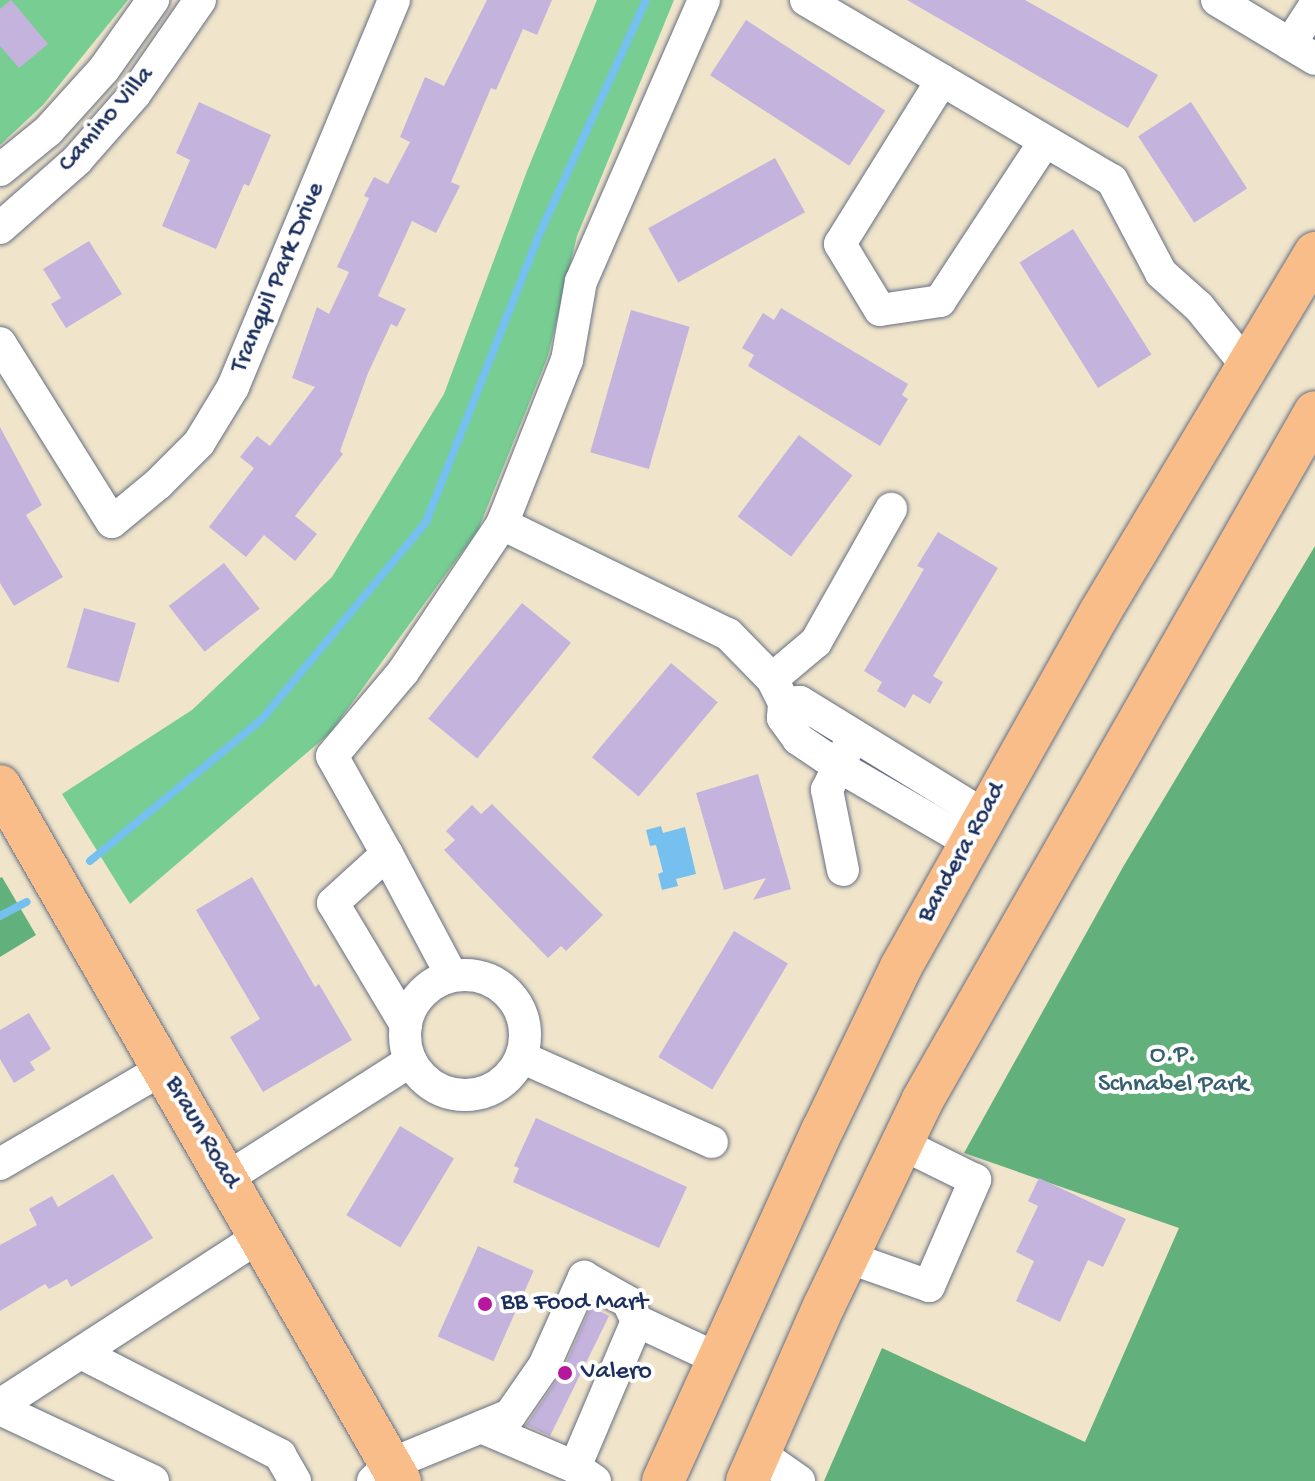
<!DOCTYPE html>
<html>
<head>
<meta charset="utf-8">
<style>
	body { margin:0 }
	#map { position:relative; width:1315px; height:1481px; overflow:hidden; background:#f0e5ca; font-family:"Gochi Hand",sans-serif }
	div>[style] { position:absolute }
	.green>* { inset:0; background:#78ce92 }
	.forest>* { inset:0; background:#62b17c }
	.water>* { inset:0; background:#75c0ee }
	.stream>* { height:8px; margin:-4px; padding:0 4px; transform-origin:4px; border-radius:4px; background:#75c0ee }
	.building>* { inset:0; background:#c4b3dd; transform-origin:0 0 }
	.roads { filter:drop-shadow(0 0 2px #666f84) drop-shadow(0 0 2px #666f84) }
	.minor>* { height:32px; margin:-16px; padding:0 16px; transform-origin:16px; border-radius:16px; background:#fff }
	.minor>.ring { margin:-16px; padding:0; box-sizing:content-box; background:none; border:32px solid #fff; border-radius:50% }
	.major>* { height:42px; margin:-21px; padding:0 21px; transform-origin:21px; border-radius:21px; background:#f8bd89 }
	.dots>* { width:22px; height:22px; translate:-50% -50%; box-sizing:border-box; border:4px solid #fff; border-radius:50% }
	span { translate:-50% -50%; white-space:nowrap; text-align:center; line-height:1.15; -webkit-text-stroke:8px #fff; paint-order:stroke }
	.street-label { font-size:26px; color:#1b2f5e }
	.park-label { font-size:26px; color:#375f6e }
	.poi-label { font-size:26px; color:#1b2f5e }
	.left { translate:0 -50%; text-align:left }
</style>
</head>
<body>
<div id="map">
	<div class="green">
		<i style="clip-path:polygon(0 0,128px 0,43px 105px,0 145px)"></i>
		<i style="clip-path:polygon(597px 0,674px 0,577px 236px,548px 356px,478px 530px,330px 733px,130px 904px,62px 794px,192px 710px,332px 577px,444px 394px,527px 171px)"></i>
	</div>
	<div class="forest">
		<i style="clip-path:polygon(1315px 546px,1315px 1481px,824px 1481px,882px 1348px,1085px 1442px,1179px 1228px,964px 1153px,1123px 867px)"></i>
		<i style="clip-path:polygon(2px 877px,36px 935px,0 957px,0 878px)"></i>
	</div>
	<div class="water">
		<i style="clip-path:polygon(661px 826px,663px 833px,685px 827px,696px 874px,676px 879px,678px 886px,662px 890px,658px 874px,663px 872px,656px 845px,650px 846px,646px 830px)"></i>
	</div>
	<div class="stream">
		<i style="left:90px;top:861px;width:223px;rotate:-39.5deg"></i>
		<i style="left:262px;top:719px;width:256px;rotate:-50.2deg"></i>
		<i style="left:426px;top:522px;width:308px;rotate:-68.5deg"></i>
		<i style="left:539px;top:235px;width:258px;rotate:-65.5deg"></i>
		<i style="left:0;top:916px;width:30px;rotate:-28deg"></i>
	</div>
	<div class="building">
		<i style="clip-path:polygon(11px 0,48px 44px,19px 68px,0 46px,0 9px)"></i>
		<i style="clip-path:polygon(487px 0,552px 0,537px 35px,523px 29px,496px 90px,491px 88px,451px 182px,460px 186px,436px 233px,412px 221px,378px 296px,406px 309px,397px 327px,391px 324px,368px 373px,340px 451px,343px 454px,295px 516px,317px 534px,295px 561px,264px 535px,246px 557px,209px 527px,254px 468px,240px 457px,257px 436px,270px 446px,315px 387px,292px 378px,317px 307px,329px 314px,349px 272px,337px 267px,369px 198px,364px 196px,374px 177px,388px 184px,410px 142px,400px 137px,425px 77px,444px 86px)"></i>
		<i style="clip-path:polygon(907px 0,1025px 0,1158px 75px,1128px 128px)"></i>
		<i style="left:746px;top:20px;width:166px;height:66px;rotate:33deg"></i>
		<i style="clip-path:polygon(199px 102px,271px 135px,249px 186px,244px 184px,216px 249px,162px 226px,190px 160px,176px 153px)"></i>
		<i style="left:1191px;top:102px;width:103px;height:63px;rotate:57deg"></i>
		<i style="left:775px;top:158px;width:62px;height:145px;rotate:61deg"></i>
		<i style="left:1073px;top:229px;width:148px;height:63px;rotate:58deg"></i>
		<i style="clip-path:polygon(89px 241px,122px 294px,66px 328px,51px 304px,61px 298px,43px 269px)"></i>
		<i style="clip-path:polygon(781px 308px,908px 384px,902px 395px,908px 399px,880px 446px,748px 366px,754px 355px,742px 348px,763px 313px,774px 320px)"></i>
		<i style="left:631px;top:310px;width:61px;height:148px;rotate:16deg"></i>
		<i style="clip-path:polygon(0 427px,42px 505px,26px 515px,63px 577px,14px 606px,0 583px)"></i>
		<i style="left:799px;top:435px;width:67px;height:102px;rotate:37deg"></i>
		<i style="clip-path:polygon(938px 532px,998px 568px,933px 676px,943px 682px,930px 704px,913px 694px,905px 708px,877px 691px,882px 682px,864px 671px,924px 569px,917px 566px)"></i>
		<i style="left:224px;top:563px;width:58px;height:70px;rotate:52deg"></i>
		<i style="left:522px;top:603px;width:63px;height:149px;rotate:39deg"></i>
		<i style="left:84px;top:608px;width:54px;height:62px;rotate:16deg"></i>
		<i style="left:671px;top:663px;width:61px;height:123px;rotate:40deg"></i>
		<i style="clip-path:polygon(758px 774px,791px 889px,753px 900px,766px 878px,724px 890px,696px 793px)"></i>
		<i style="clip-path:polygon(492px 804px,603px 915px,566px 951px,561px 946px,548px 958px,444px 850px,455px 840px,446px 831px,472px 805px,481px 814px)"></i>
		<i style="clip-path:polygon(252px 877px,315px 987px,319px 984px,352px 1040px,263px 1092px,230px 1037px,260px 1019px,196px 910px)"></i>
		<i style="left:734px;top:931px;width:63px;height:147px;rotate:31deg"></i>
		<i style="clip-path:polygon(29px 1013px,51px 1049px,30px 1062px,35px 1070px,14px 1083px,0 1059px,0 1030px)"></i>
		<i style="clip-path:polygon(536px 1118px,687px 1187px,659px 1248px,513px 1182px,519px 1168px,514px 1166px)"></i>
		<i style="left:400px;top:1126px;width:63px;height:104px;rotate:31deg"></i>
		<i style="clip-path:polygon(113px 1174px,153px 1238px,71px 1287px,67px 1279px,49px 1289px,45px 1284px,0 1311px,0 1245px,37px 1225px,29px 1209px,52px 1196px,58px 1207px)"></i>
		<i style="clip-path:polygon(1039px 1178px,1126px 1219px,1103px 1267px,1088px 1260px,1060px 1322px,1016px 1301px,1034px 1261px,1016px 1252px,1038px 1206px,1028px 1201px)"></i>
		<i style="left:478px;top:1246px;width:61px;height:99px;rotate:24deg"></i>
		<i style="clip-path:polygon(591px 1307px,609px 1316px,550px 1436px,526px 1425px,561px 1374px)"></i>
	</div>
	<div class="roads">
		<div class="minor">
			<i style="left:704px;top:0;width:307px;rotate:113.6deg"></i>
			<i style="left:581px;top:281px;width:80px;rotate:100deg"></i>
			<i style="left:567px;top:360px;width:176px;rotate:111.6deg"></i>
			<i style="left:502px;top:524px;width:251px;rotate:26deg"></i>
			<i style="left:728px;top:634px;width:63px;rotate:45.6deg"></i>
			<i style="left:772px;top:679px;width:27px;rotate:63deg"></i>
			<i style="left:784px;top:703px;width:15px;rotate:94deg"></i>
			<i style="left:783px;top:718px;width:26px;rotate:54deg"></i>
			<i style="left:798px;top:739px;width:48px;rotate:34deg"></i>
			<i style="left:838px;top:766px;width:151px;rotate:30.1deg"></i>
			<i style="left:806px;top:0;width:355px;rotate:30.5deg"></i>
			<i style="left:1112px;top:180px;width:105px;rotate:62.2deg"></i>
			<i style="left:1161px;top:273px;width:51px;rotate:41.8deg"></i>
			<i style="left:1199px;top:307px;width:76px;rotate:50.9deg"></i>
			<i style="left:1217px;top:0;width:114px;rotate:31deg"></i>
			<i style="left:1290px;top:44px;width:46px;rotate:-57.3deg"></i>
			<i style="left:942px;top:80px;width:193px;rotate:121.9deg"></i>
			<i style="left:840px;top:244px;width:77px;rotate:58.8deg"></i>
			<i style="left:880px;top:310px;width:61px;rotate:-8.5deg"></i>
			<i style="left:940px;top:301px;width:191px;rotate:-56.7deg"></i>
			<i style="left:0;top:170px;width:62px;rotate:-39.1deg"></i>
			<i style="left:48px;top:131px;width:84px;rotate:-47.9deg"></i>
			<i style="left:104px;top:69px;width:85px;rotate:-54.6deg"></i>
			<i style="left:0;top:228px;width:103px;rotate:-41.4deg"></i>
			<i style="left:77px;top:160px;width:88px;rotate:-48.7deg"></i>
			<i style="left:135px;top:94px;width:114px;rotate:-55.3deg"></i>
			<i style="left:0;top:343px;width:211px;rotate:58deg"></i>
			<i style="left:112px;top:522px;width:60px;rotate:-39.6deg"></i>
			<i style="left:158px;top:484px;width:58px;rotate:-45deg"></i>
			<i style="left:199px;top:443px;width:66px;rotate:-58.7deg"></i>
			<i style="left:233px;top:387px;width:419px;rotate:-67.4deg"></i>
			<i style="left:772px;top:679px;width:57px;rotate:-40.1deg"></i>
			<i style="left:816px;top:642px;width:153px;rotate:-60.6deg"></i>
			<i style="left:784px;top:703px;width:16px;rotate:-4deg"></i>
			<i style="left:800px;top:702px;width:216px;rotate:31.6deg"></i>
			<i style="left:387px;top:854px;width:138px;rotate:62deg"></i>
			<i style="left:843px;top:870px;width:82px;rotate:-101.3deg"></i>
			<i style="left:827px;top:790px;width:48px;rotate:-64deg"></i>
			<i class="ring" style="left:405px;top:975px;width:88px;height:88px"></i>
			<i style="left:406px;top:1025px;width:142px;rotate:-120.9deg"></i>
			<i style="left:333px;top:903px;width:73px;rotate:-42.2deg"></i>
			<i style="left:387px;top:854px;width:112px;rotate:-119.3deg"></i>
			<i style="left:332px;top:756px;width:110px;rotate:-49.8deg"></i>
			<i style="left:403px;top:672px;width:178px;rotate:-56.2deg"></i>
			<i style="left:521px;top:1057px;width:209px;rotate:24deg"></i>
			<i style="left:0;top:1164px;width:190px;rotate:-30.3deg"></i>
			<i style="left:227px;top:1178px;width:218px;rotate:-32.5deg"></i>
			<i style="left:847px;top:1257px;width:87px;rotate:19.5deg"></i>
			<i style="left:929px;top:1286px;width:116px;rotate:-66.5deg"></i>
			<i style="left:975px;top:1180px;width:81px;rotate:-153.7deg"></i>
			<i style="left:81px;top:1353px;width:224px;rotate:27.1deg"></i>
			<i style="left:280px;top:1455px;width:30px;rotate:60deg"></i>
			<i style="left:0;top:1405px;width:310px;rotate:-33deg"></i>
			<i style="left:0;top:1409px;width:169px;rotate:25.2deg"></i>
			<i style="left:481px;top:1427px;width:102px;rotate:23.1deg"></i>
			<i style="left:759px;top:1453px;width:49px;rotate:35deg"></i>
			<i style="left:373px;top:1481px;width:25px;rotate:-43deg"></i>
			<i style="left:391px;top:1464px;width:129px;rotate:-22.4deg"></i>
			<i style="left:510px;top:1415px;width:60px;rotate:-55.2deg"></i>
			<i style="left:544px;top:1366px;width:98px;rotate:-65.8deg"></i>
			<i style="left:584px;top:1277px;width:51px;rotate:29.6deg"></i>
			<i style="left:628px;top:1302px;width:21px;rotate:65deg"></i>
			<i style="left:595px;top:1481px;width:24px;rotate:-145deg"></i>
			<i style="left:575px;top:1467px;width:159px;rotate:-67deg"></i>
			<i style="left:637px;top:1321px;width:89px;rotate:25.1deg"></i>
		</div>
		<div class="major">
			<i style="left:0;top:786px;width:802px;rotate:60.08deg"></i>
			<i style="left:663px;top:1481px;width:387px;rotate:-65.6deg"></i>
			<i style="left:823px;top:1129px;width:180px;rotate:-64.3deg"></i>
			<i style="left:901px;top:967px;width:405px;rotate:-60.7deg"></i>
			<i style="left:1099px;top:614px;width:421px;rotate:-59.1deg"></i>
			<i style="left:747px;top:1481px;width:191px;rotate:-66.3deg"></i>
			<i style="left:824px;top:1306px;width:227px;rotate:-64.4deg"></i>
			<i style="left:922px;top:1101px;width:793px;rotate:-60.3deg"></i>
		</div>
	</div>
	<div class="dots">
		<i style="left:485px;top:1304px;background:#b5179e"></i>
		<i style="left:565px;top:1373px;background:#b5179e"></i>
	</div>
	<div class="street-label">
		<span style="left:107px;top:120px;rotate:-49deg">Camino Villa</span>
		<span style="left:279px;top:278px;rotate:-67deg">Tranquil Park Drive</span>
		<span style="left:963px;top:853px;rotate:-61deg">Bandera Road</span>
		<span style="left:201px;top:1133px;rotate:60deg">Braun Road</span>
	</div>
	<div class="park-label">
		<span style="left:1173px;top:1071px">O.P.<br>Schnabel Park</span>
	</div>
	<div class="poi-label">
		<span class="left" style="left:501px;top:1304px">BB Food Mart</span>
		<span class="left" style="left:581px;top:1373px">Valero</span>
	</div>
</div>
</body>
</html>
